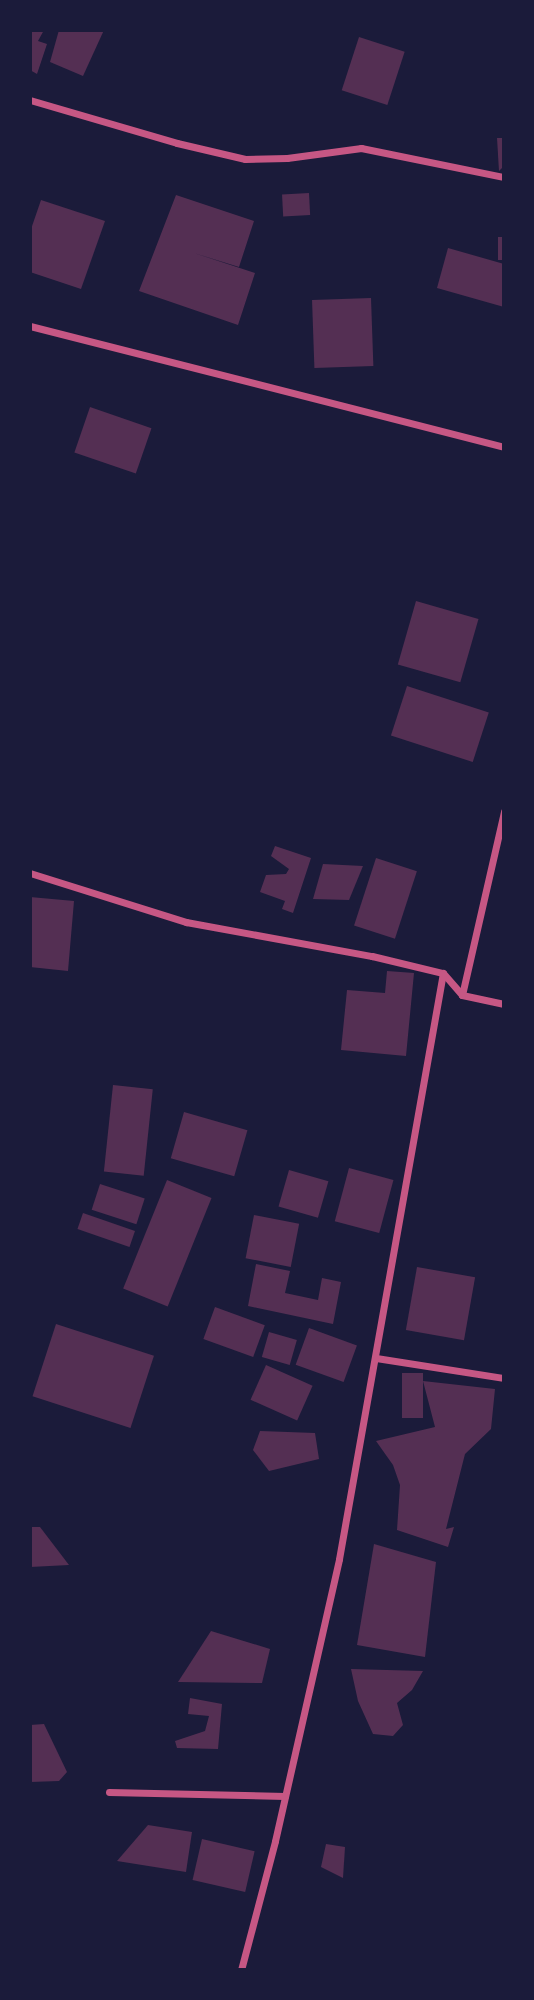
<!DOCTYPE html>
<html>
<head>
<meta charset="utf-8">
<style>
	body { margin:0 }
	#map { position:relative; width:534px; height:2000px; overflow:hidden; background:#1b1b3a; font-family:"IBM Plex Sans",sans-serif }
	div>[style] { position:absolute }
	.building>* { inset:0; background:#542f53; transform-origin:0 0 }
	.minor>* { height:7px; margin:-3.5px; padding:0 3.5px; transform-origin:3.5px; border-radius:3.5px; background:#c65784 }
	span { translate:-50% -50%; white-space:nowrap; text-align:center; line-height:1.15; -webkit-text-stroke:5px #1b1b3a; paint-order:stroke }
	.frame { position:absolute; inset:0; border:32px solid #1b1b3a; pointer-events:none }
</style>
</head>
<body>
<div id="map">
	<div class="building">
		<i style="clip-path:polygon(30px 30px,44px 30px,38px 41px,47px 44px,37px 74px,30px 70px)"></i>
		<i style="clip-path:polygon(59px 30px,104px 30px,83px 76px,50px 62px)"></i>
		<i style="left:359px;top:37px;width:48px;height:56px;rotate:18deg"></i>
		<i style="clip-path:polygon(497px 138px,504px 138px,504px 166px,499px 171px)"></i>
		<i style="left:309px;top:193px;width:22px;height:27px;rotate:87deg"></i>
		<i style="clip-path:polygon(176px 195px,254px 221px,239px 267px,194px 253px,255px 273px,238px 325px,139px 291px)"></i>
		<i style="clip-path:polygon(41px 200px,105px 221px,81px 289px,30px 272px,30px 232px)"></i>
		<i style="left:504px;top:237px;width:23px;height:6px;rotate:90deg"></i>
		<i style="clip-path:polygon(448px 248px,504px 264px,504px 307px,437px 288px)"></i>
		<i style="left:371px;top:298px;width:68px;height:59px;rotate:88deg"></i>
		<i style="left:90px;top:407px;width:65px;height:48px;rotate:19deg"></i>
		<i style="left:416px;top:601px;width:65px;height:66px;rotate:16deg"></i>
		<i style="left:407px;top:686px;width:86px;height:52px;rotate:18deg"></i>
		<i style="clip-path:polygon(275px 846px,311px 858px,293px 913px,282px 909px,285px 901px,260px 892px,266px 875px,286px 874px,289px 869px,271px 856px)"></i>
		<i style="left:376px;top:858px;width:43px;height:71px;rotate:18deg"></i>
		<i style="clip-path:polygon(323px 864px,363px 866px,349px 900px,313px 899px)"></i>
		<i style="clip-path:polygon(30px 897px,74px 901px,68px 971px,30px 967px)"></i>
		<i style="clip-path:polygon(387px 971px,414px 973px,406px 1056px,341px 1050px,347px 990px,385px 993px)"></i>
		<i style="left:113px;top:1085px;width:40px;height:87px;rotate:6deg"></i>
		<i style="left:184px;top:1112px;width:66px;height:48px;rotate:16deg"></i>
		<i style="left:349px;top:1168px;width:46px;height:55px;rotate:15deg"></i>
		<i style="left:289px;top:1170px;width:41px;height:38px;rotate:16deg"></i>
		<i style="left:167px;top:1180px;width:48px;height:117px;rotate:22deg"></i>
		<i style="left:100px;top:1184px;width:47px;height:27px;rotate:18deg"></i>
		<i style="left:83px;top:1213px;width:55px;height:17px;rotate:19deg"></i>
		<i style="left:254px;top:1215px;width:46px;height:44px;rotate:11deg"></i>
		<i style="clip-path:polygon(256px 1264px,290px 1271px,285px 1293px,318px 1300px,322px 1278px,341px 1282px,333px 1324px,248px 1306px)"></i>
		<i style="left:417px;top:1267px;width:59px;height:64px;rotate:10deg"></i>
		<i style="left:215px;top:1307px;width:53px;height:34px;rotate:20deg"></i>
		<i style="left:56px;top:1324px;width:103px;height:76px;rotate:18deg"></i>
		<i style="left:309px;top:1328px;width:51px;height:39px;rotate:20deg"></i>
		<i style="left:269px;top:1332px;width:29px;height:26px;rotate:16deg"></i>
		<i style="left:266px;top:1365px;width:51px;height:38px;rotate:24deg"></i>
		<i style="left:423px;top:1373px;width:45px;height:21px;rotate:90deg"></i>
		<i style="clip-path:polygon(423px 1381px,495px 1389px,491px 1429px,465px 1454px,446px 1529px,454px 1527px,448px 1547px,397px 1530px,400px 1485px,393px 1465px,376px 1441px,435px 1427px)"></i>
		<i style="clip-path:polygon(260px 1431px,315px 1433px,319px 1459px,269px 1471px,253px 1450px)"></i>
		<i style="clip-path:polygon(30px 1527px,40px 1527px,69px 1565px,30px 1567px)"></i>
		<i style="clip-path:polygon(374px 1544px,436px 1562px,425px 1657px,357px 1645px)"></i>
		<i style="clip-path:polygon(211px 1631px,270px 1649px,262px 1683px,178px 1682px)"></i>
		<i style="clip-path:polygon(351px 1669px,423px 1671px,412px 1690px,397px 1703px,403px 1725px,393px 1736px,373px 1734px,358px 1701px)"></i>
		<i style="clip-path:polygon(190px 1698px,222px 1704px,218px 1749px,177px 1748px,175px 1741px,205px 1731px,209px 1716px,188px 1714px)"></i>
		<i style="clip-path:polygon(44px 1724px,67px 1772px,59px 1781px,30px 1782px,30px 1725px)"></i>
		<i style="clip-path:polygon(148px 1825px,192px 1832px,186px 1872px,117px 1861px)"></i>
		<i style="left:202px;top:1839px;width:54px;height:42px;rotate:13deg"></i>
		<i style="clip-path:polygon(326px 1844px,345px 1847px,343px 1878px,321px 1867px)"></i>
	</div>
	<div class="minor">
		<i style="left:30px;top:100px;width:153px;rotate:16.3deg"></i>
		<i style="left:177px;top:143px;width:70px;rotate:13.2deg"></i>
		<i style="left:245px;top:159px;width:42px;rotate:-1.4deg"></i>
		<i style="left:287px;top:158px;width:75px;rotate:-7.7deg"></i>
		<i style="left:361px;top:148px;width:146px;rotate:11.5deg"></i>
		<i style="left:30px;top:326px;width:489px;rotate:14.3deg"></i>
		<i style="left:30px;top:873px;width:164px;rotate:17.4deg"></i>
		<i style="left:186px;top:922px;width:189px;rotate:10.4deg"></i>
		<i style="left:372px;top:956px;width:73px;rotate:13.5deg"></i>
		<i style="left:443px;top:973px;width:29px;rotate:49deg"></i>
		<i style="left:462px;top:995px;width:43px;rotate:12.1deg"></i>
		<i style="left:462px;top:995px;width:189px;rotate:-77.1deg"></i>
		<i style="left:376px;top:1358px;width:130px;rotate:8.9deg"></i>
		<i style="left:109px;top:1792px;width:176px;rotate:1.3deg"></i>
		<i style="left:241px;top:1970px;width:133px;rotate:-75.2deg"></i>
		<i style="left:275px;top:1841px;width:289px;rotate:-77.2deg"></i>
		<i style="left:339px;top:1559px;width:595px;rotate:-79.94deg"></i>
	</div>
	<div class="frame"></div>
</div>
</body>
</html>
